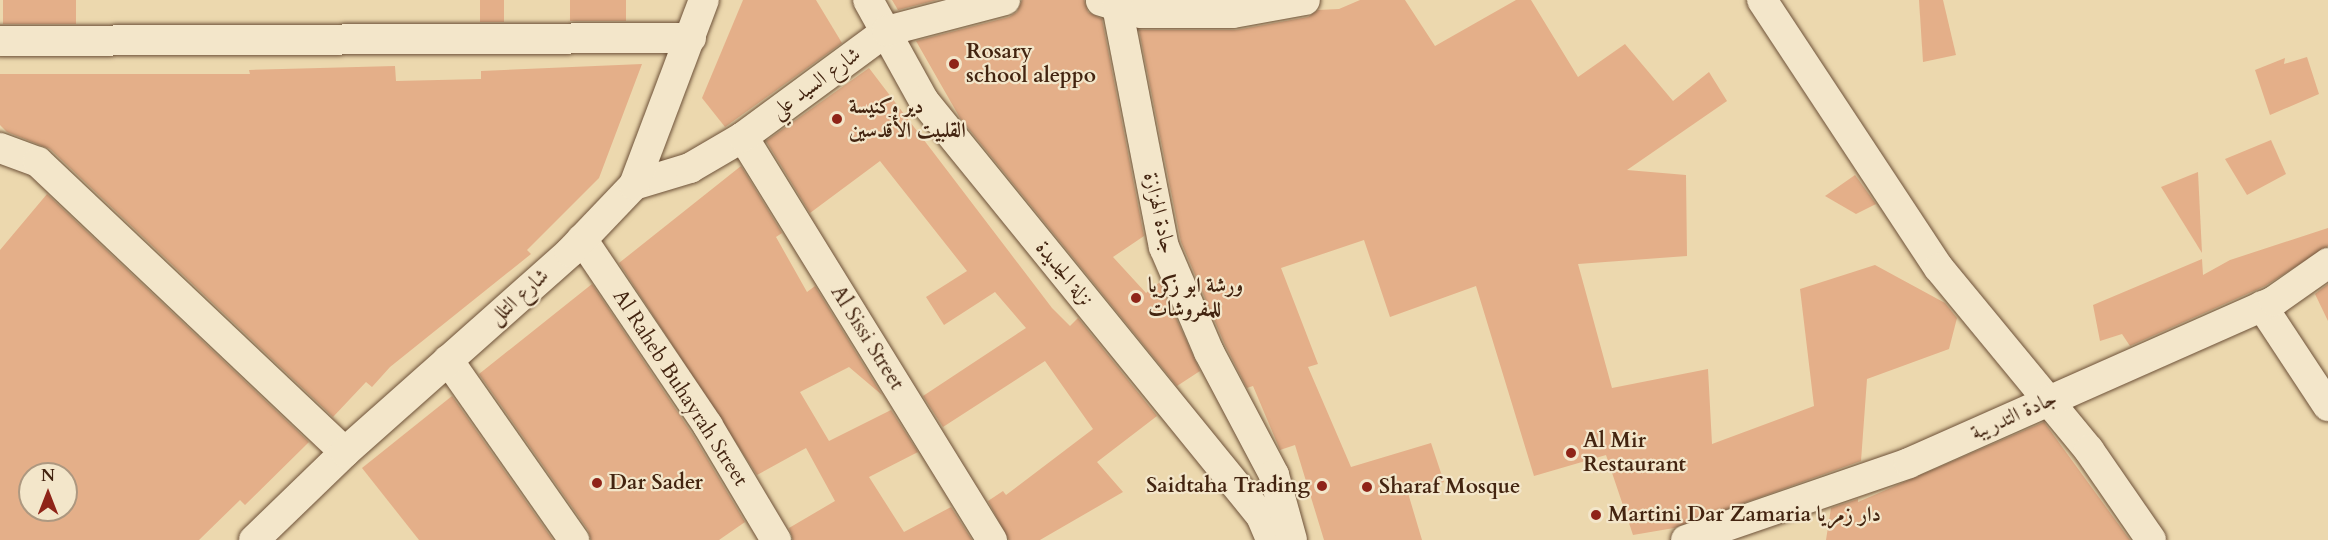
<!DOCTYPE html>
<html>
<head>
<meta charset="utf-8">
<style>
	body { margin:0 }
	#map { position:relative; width:2328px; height:540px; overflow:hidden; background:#ecd8ae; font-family:Cardo,Amiri,serif }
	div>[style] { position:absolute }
	.building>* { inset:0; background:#e4af89; transform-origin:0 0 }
	.roads { filter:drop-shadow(0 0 2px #6d5138) drop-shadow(0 0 2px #6d5138) }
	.minor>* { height:30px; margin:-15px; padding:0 15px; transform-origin:15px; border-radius:15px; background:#f3e6ca }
	.dots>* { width:16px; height:16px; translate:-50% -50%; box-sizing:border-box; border:3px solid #f3e6ca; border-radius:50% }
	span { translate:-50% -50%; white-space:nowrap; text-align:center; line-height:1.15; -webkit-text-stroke:4.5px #f3e6ca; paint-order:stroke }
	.poi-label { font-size:21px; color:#432410; font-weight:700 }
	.left { translate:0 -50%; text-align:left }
	.right { translate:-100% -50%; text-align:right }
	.street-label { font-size:21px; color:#432410 }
	.north { position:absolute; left:18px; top:462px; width:60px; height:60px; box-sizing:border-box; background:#f3e6ca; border:2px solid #ad9880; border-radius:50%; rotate:0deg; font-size:16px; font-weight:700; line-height:24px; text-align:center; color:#432410 }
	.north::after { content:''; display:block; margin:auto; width:21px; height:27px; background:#8f2418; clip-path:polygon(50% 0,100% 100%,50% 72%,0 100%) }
</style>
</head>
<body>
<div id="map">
	<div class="building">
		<i style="left:3px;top:0;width:73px;height:24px"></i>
		<i style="left:480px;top:0;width:24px;height:22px"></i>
		<i style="left:570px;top:0;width:56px;height:21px"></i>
		<i style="clip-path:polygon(743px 0,816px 0,842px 43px,725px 127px,702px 98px)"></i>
		<i style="clip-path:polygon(892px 0,937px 0,898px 10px)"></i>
		<i style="clip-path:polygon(1022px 0,1084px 0,1088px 12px,1102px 19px,1144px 236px,1113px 257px,1146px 293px,1160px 282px,1200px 371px,1177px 386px,960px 118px,916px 41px,1009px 17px,1017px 12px)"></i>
		<i style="clip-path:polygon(1360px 0,1405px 0,1435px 46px,1516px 0,1531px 0,1578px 77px,1625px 44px,1673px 101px,1709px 72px,1727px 101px,1627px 170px,1686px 175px,1687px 256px,1578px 264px,1612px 388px,1708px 369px,1712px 444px,1814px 406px,1800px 289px,1875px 265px,1945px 303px,1957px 318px,1949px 349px,1867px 379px,1861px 461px,1674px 528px,1633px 535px,1606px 455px,1534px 476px,1476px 286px,1390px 317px,1364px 240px,1281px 268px,1318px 364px,1308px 367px,1351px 467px,1431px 443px,1444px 482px,1408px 493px,1422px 540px,1324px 540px,1295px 445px,1280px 450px,1253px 386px,1247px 388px,1225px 345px,1181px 242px,1139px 30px,1236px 30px,1308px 17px,1318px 10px,1339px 9px)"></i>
		<i style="clip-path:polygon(1919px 0,1943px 0,1956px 55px,1923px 62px)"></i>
		<i style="clip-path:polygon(2307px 57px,2319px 94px,2270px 115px,2255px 70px,2285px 58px,2284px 64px)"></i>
		<i style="clip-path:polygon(642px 64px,599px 178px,527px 250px,531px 254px,390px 367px,372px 387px,366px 382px,333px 417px,50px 149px,7px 132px,0 125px,0 74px,250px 74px,249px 70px,395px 66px,396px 81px,481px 79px,481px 71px)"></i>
		<i style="clip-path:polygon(869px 68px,1052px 308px,1070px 326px,1078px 318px,1157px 416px,1097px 462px,1123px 492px,1040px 540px,1009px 540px,988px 501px,1003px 491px,1006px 495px,1093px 429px,1045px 361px,943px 427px,923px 396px,1026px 328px,995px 292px,944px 325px,926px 297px,967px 271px,880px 161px,810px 213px,766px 141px)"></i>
		<i style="clip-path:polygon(2271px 140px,2286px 174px,2247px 195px,2225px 159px)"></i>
		<i style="clip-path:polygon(741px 166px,782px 233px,776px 237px,807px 292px,815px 286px,882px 395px,849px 367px,800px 392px,829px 441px,891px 410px,918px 452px,869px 477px,904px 532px,951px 507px,972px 540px,793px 540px,789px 528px,835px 501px,806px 448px,757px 475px,619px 263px)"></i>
		<i style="clip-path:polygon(2198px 172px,2202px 253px,2161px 187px)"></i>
		<i style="clip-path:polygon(1855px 175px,1876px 204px,1856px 214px,1825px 196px)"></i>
		<i style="clip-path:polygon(evenodd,47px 194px,309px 442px,245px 505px,240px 500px,199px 540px,0 540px,0 250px,47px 194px,30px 474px,66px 474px,66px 510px,30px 510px,30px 474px)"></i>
		<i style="clip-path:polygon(2328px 228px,2328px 246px,2265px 286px,2130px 346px,2122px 334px,2100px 341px,2093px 305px,2202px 259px,2203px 275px,2230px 260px)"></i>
		<i style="clip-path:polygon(592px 284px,693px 435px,745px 522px,719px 540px,591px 540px,588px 530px,479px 374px)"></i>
		<i style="clip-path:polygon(2328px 284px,2328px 321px,2315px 294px)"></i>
		<i style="clip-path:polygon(452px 396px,553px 540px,419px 540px,362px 468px)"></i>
		<i style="clip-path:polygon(2044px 422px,2130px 540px,1826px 540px,1831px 508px,1858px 499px,1858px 502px)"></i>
	</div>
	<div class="roads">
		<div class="minor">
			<i style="left:868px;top:0;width:115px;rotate:61deg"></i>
			<i style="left:924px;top:101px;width:535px;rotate:50.92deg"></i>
			<i style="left:1261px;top:516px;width:26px;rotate:67deg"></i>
			<i style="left:1762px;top:0;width:321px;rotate:56.6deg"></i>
			<i style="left:1939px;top:268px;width:236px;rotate:50.5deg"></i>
			<i style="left:2089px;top:450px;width:109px;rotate:55.4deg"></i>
			<i style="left:1101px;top:1px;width:42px;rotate:16.7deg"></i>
			<i style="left:1141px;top:13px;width:92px"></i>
			<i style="left:1233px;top:13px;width:73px;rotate:-10.2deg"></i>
			<i style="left:1117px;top:6px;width:246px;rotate:79deg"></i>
			<i style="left:1164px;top:247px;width:114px;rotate:66.8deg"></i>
			<i style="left:1209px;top:352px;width:139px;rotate:62.1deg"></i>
			<i style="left:1274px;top:475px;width:67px;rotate:74.5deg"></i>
			<i style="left:0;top:41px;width:691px;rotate:-0.25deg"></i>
			<i style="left:743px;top:137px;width:474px;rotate:58.3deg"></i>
			<i style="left:0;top:148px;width:40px;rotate:20.2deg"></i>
			<i style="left:38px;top:162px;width:422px;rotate:43.4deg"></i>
			<i style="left:634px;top:185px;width:59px;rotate:-16.9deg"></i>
			<i style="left:690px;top:168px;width:61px;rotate:-30.3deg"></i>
			<i style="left:743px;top:137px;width:179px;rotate:-36.4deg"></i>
			<i style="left:887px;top:31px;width:122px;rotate:-14.7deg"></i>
			<i style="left:582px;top:239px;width:225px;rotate:56deg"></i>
			<i style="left:708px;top:426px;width:133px;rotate:59.2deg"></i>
			<i style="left:2262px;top:306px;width:120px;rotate:56.6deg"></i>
			<i style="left:448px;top:360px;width:220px;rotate:55deg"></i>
			<i style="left:254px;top:540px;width:127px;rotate:-44deg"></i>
			<i style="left:345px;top:452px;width:301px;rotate:-41.6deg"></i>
			<i style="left:570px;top:252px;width:93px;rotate:-46.3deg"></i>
			<i style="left:634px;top:185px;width:198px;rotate:-69.3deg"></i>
			<i style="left:1686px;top:540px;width:236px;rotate:-19deg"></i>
			<i style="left:1909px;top:463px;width:399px;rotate:-23.9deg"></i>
			<i style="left:2274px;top:301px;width:66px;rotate:-35.1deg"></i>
		</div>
	</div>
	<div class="dots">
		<i style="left:954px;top:64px;background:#8f2418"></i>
		<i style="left:837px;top:119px;background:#8f2418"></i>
		<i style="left:1136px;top:298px;background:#8f2418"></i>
		<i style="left:1571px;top:453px;background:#8f2418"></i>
		<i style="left:597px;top:483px;background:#8f2418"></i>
		<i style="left:1322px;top:486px;background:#8f2418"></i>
		<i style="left:1367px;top:487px;background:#8f2418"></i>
		<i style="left:1596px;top:515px;background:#8f2418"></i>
	</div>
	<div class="poi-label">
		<span class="left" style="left:966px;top:64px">Rosary<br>school aleppo</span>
		<span class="left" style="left:849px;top:119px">دير وكنيسة<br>القلبيت الأقدسين</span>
		<span class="left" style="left:1148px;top:298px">ورشة ابو زكريا<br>للمفروشات</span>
		<span class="left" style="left:1583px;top:453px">Al Mir<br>Restaurant</span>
		<span class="left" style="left:609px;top:483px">Dar Sader</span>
		<span class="right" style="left:1310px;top:486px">Saidtaha Trading</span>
		<span class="left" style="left:1379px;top:487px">Sharaf Mosque</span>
		<span class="left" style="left:1608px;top:515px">Martini Dar Zamaria دار زمريا</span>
	</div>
	<div class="street-label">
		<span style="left:816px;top:83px;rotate:-36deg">شارع السيد علي</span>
		<span style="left:1159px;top:213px;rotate:77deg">جادة الهزازة</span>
		<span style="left:1064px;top:274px;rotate:51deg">نزلة الجديدة</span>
		<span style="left:519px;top:297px;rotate:-42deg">شارع التلل</span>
		<span style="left:867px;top:338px;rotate:58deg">Al Sissi Street</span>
		<span style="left:680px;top:388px;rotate:57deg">Al Raheb Buhayrah Street</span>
		<span style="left:2014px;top:416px;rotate:-24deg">جادة التدريبة</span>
	</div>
	<div class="north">N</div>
</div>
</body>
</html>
